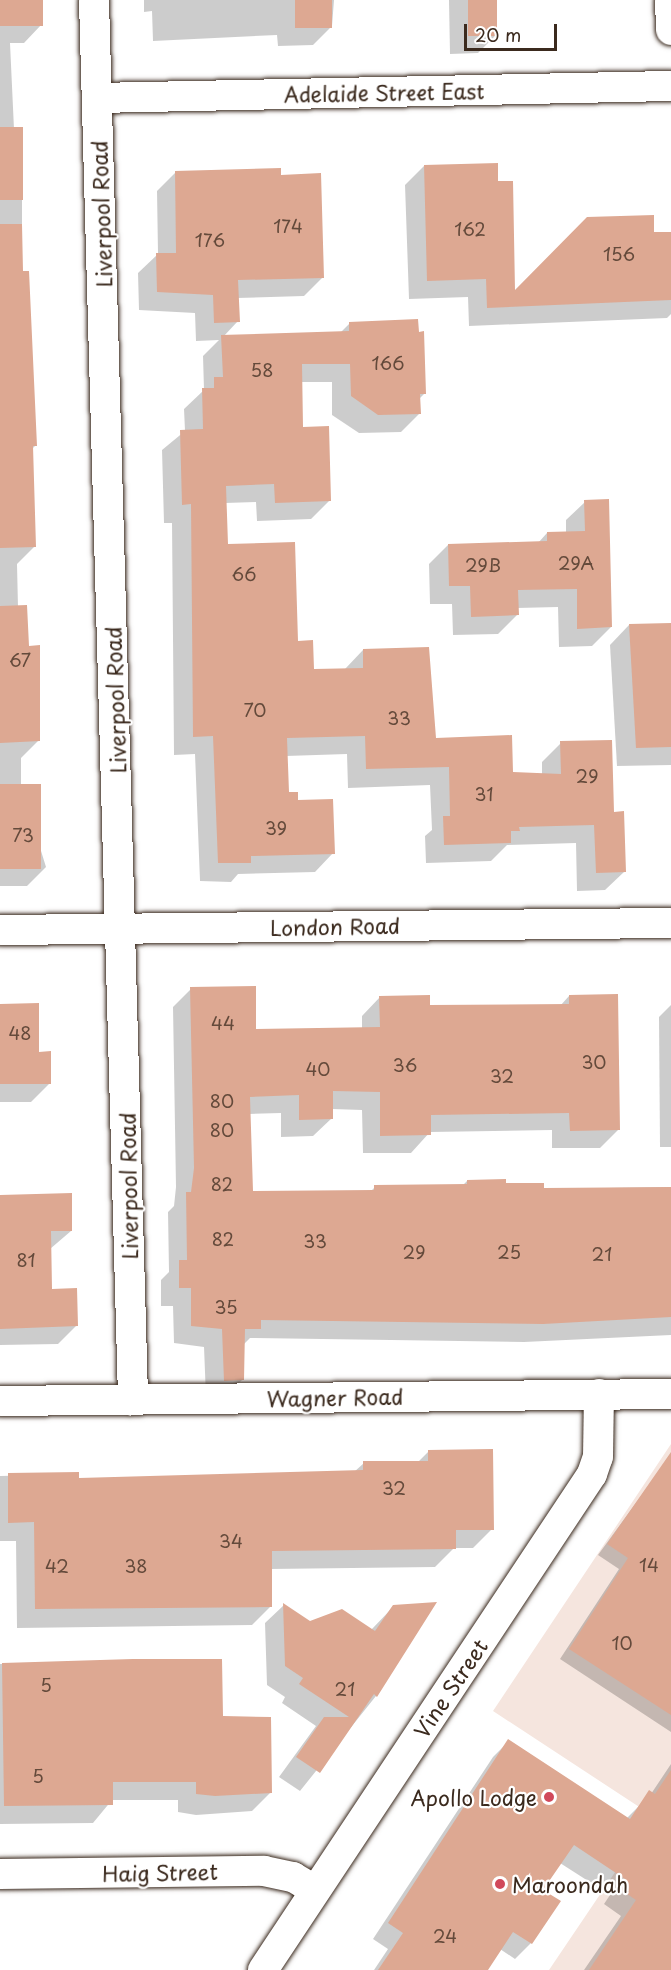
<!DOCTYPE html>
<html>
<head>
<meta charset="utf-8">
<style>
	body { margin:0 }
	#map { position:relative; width:671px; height:1970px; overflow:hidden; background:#fff; font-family:"Playpen Sans",sans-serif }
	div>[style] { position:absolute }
	.built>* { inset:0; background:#f5e5de }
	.shadow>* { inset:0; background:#0003 }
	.building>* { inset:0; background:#dda892; transform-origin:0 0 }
	.roads { filter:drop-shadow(0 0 2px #3b2a1e) drop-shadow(0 0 2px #3b2a1e) }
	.minor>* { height:30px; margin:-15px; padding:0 15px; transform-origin:15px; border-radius:15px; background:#fff }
	.dots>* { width:16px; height:16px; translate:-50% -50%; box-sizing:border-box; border:3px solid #fff; border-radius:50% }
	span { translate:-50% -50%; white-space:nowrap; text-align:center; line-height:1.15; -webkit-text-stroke:4.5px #fff; paint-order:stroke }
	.number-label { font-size:18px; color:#644a3b }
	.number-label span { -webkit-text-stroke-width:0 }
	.street-label { font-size:21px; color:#3b2a1e }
	.poi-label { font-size:21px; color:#3b2a1e }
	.right { translate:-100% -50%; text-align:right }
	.left { translate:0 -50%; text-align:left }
	.scale { position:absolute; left:464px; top:24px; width:93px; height:27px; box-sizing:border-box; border:3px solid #3b2a1e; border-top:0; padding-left:8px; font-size:18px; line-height:21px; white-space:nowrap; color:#3b2a1e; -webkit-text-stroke:4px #fff; paint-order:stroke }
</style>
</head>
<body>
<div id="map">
	<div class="built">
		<i style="clip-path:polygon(671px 1444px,671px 1970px,549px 1970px,653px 1816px,493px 1711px)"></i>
	</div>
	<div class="shadow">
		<i style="clip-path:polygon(0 0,42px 0,42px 24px,24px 43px,10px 43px,14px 129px,22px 129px,22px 273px,36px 445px,32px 449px,34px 547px,17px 564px,18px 607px,38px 741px,21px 758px,21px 786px,46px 867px,27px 886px,0 886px)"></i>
		<i style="clip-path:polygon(144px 0,334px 0,332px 26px,313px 45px,278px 46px,277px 35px,153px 41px,152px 11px,144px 12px)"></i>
		<i style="clip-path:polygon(449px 0,496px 0,497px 34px,478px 53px,450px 54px)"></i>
		<i style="clip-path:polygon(424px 166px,497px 183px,514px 293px,653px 234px,671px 233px,671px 314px,667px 318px,469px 326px,468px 297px,409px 299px,405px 185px)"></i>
		<i style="clip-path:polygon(175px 173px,279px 176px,322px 278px,304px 296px,237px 298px,238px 321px,223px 337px,340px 333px,350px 323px,425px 393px,419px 399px,420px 413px,401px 432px,359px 433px,332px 415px,332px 382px,301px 382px,302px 428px,330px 500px,311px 519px,257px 521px,256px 502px,225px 503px,227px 546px,312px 670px,345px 669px,363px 650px,435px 739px,512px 773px,542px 775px,542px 762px,561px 743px,612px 813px,624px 872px,605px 890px,577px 891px,576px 843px,507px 845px,491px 861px,426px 863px,425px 836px,432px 830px,430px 785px,348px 788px,347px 754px,286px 756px,288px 794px,333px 853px,315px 872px,238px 874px,231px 882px,200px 881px,195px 754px,174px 755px,172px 523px,164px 523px,162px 450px,185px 431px,184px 409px,204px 390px,203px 356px,219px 340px,196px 341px,195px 313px,139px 310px,138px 273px,158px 254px,157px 191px)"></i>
		<i style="clip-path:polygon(585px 502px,611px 627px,592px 646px,559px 647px,558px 607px,517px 608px,517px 615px,498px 634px,453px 635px,452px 604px,430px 604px,429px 564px,448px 545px,538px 543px,547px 533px,566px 533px,566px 520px)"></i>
		<i style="clip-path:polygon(671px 624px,671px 765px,617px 766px,610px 645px,629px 625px)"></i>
		<i style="clip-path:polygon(191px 989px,255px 1030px,362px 1029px,362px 1016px,380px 997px,429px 1007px,560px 1006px,569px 996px,618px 1130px,600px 1148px,552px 1148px,552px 1130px,430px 1132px,411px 1153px,363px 1153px,362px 1110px,332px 1109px,332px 1118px,313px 1136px,281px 1137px,281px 1113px,249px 1114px,252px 1193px,370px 1192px,375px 1187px,462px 1186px,467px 1181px,543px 1189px,671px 1187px,671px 1335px,524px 1342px,250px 1338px,243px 1345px,242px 1380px,224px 1398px,206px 1398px,204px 1347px,174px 1343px,173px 1306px,161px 1306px,161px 1280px,169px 1272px,168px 1212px,174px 1206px,176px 1187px,173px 1007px)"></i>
		<i style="clip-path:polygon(0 1005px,50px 1083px,31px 1102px,0 1102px)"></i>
		<i style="clip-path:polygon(671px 1005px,671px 1147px,660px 1147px,659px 1017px)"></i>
		<i style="clip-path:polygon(0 1195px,71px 1231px,50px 1249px,50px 1290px,77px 1325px,58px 1344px,0 1345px)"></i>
		<i style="clip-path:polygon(429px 1451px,492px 1529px,473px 1548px,454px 1548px,435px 1567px,270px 1569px,271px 1606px,252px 1625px,17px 1628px,16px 1541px,0 1541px,0 1476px,78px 1474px,78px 1480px,354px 1472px,364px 1463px,418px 1462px)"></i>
		<i style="clip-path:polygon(660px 1470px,671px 1477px,671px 1732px,560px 1659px,619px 1569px,598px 1555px)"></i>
		<i style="clip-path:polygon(284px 1605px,310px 1623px,371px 1630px,394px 1606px,376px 1696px,300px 1791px,279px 1777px,316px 1726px,282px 1703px,285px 1697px,267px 1685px,265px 1623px)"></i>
		<i style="clip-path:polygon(220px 1660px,221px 1718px,271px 1792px,252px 1811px,196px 1815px,178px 1812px,178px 1800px,112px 1800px,93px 1823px,0 1824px,0 1664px)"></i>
		<i style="clip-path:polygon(509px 1741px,627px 1818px,651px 1794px,671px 1764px,671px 1970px,584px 1970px,621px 1916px,604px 1904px,610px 1895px,560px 1863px,541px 1891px,558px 1902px,531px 1943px,515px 1959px,500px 1949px,486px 1970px,374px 1970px,388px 1949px,373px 1939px,493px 1757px)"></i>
	</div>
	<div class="building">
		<i style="left:0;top:0;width:43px;height:26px"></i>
		<i style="left:295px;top:0;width:37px;height:28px"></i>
		<i style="left:468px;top:0;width:29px;height:36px"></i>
		<i style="left:0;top:127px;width:23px;height:73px"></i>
		<i style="clip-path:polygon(498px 163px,498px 181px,513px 181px,515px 290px,587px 217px,654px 215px,654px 232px,671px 232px,671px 300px,487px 308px,486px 279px,427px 281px,424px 165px)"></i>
		<i style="clip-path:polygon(281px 168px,281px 175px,321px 173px,324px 278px,238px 280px,240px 322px,214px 323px,213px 295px,157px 292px,156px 253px,176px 253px,175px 171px)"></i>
		<i style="clip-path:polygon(0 224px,22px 224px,23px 271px,29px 271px,37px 446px,33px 446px,36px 547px,0 548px)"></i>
		<i style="clip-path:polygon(418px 319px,419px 332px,424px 331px,426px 394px,420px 394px,421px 414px,378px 415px,351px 396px,350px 364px,302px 364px,303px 427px,329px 426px,331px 501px,275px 503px,274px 484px,226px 486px,228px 544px,295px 542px,298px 641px,313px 640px,314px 669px,363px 668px,363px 649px,429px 647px,436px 738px,512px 735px,513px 772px,561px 774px,560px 741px,612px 740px,614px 812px,624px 811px,626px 872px,596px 873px,594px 825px,519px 827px,520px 831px,511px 831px,511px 843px,444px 845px,443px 816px,450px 816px,449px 767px,366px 769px,365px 736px,287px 738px,289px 792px,298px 792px,298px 800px,333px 799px,335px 854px,251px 856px,251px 863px,218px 863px,213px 736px,193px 737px,191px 504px,182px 505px,180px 430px,203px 429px,202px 388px,214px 388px,214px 377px,223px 377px,221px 335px,349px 331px,349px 322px)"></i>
		<i style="clip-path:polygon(609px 499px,612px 627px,577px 629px,577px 589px,518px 590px,519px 615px,471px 617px,470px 586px,449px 586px,448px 544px,547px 541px,547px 532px,585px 531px,584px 500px)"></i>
		<i style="clip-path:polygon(27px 605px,29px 646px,40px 645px,40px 741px,0 743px,0 606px)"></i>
		<i style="clip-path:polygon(671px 623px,671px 747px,636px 748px,629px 624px)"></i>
		<i style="left:0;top:784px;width:41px;height:85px"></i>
		<i style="clip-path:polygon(256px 986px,256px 1029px,380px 1027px,379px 996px,430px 995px,430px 1005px,569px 1004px,569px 995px,618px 994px,620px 1130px,570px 1131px,569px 1113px,431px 1115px,431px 1135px,380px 1136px,380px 1092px,333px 1091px,333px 1119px,299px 1120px,299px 1095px,250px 1097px,253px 1191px,374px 1190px,374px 1185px,467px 1184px,467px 1180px,506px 1179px,506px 1183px,544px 1183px,544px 1188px,671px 1187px,671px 1317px,543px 1324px,261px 1320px,261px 1329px,245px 1329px,244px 1380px,224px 1381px,222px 1329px,191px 1326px,191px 1288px,179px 1288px,179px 1260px,187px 1260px,186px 1192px,191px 1192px,194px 1168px,190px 987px)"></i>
		<i style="clip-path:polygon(39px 1003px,39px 1052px,51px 1051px,51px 1084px,0 1084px,0 1004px)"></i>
		<i style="clip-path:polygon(72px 1193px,72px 1231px,51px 1231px,52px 1289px,77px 1288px,78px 1326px,0 1329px,0 1195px)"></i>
		<i style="clip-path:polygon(493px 1449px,494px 1530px,456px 1530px,456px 1549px,272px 1551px,272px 1607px,35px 1609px,34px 1522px,8px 1523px,8px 1473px,79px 1472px,79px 1478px,363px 1470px,363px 1461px,428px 1461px,428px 1450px)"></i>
		<i style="clip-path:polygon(671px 1452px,671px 1715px,569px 1649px,628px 1558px,607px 1544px)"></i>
		<i style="clip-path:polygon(437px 1602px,377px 1697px,374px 1694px,320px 1773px,296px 1757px,324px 1717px,349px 1717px,299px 1684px,303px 1678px,285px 1666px,283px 1603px,310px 1621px,342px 1609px,375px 1631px,393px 1605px)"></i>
		<i style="clip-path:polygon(133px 1659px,222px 1659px,223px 1716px,271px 1717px,272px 1793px,215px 1796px,196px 1794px,196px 1782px,113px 1782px,113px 1805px,4px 1806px,2px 1663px)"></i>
		<i style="clip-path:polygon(508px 1739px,630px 1819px,649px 1790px,655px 1794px,671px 1770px,671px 1970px,589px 1970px,636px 1900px,618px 1888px,625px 1879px,574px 1845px,543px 1890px,561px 1901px,532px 1944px,513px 1932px,488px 1970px,378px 1970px,403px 1933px,388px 1923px)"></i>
	</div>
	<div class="roads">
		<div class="minor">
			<i style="left:94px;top:0;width:1401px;rotate:88.4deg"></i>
			<i style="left:670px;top:0;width:30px;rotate:88deg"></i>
			<i style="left:97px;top:98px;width:574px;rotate:-1.2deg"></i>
			<i style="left:0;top:930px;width:671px;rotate:-0.6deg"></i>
			<i style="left:0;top:1401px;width:671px;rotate:-0.6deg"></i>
			<i style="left:0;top:1874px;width:264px;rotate:-0.7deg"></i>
			<i style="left:264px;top:1871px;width:30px;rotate:12deg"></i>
			<i style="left:293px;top:1877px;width:26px;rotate:31deg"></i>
			<i style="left:263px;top:1970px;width:595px;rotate:-56.44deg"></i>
			<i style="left:592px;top:1474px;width:18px;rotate:-71deg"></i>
			<i style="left:598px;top:1457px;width:63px;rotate:-89.1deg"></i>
		</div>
	</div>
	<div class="dots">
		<i style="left:549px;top:1797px;background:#d1495b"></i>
		<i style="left:500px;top:1884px;background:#d1495b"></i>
	</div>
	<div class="number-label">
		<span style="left:288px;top:226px">174</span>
		<span style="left:470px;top:229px">162</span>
		<span style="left:210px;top:240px">176</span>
		<span style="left:619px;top:254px">156</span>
		<span style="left:388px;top:363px">166</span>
		<span style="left:262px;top:370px">58</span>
		<span style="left:576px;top:563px">29A</span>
		<span style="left:483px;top:565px">29B</span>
		<span style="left:244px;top:574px">66</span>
		<span style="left:20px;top:660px">67</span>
		<span style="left:255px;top:710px">70</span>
		<span style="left:399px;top:718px">33</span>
		<span style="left:587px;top:776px">29</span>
		<span style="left:484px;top:794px">31</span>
		<span style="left:276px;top:828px">39</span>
		<span style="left:23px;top:835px">73</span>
		<span style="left:223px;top:1023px">44</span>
		<span style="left:20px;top:1033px">48</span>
		<span style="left:594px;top:1062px">30</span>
		<span style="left:405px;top:1065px">36</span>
		<span style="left:318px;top:1069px">40</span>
		<span style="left:502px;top:1076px">32</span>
		<span style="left:222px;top:1101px">80</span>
		<span style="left:222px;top:1130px">80</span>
		<span style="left:222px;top:1184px">82</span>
		<span style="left:223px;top:1239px">82</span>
		<span style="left:315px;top:1241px">33</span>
		<span style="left:414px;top:1252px">29</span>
		<span style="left:509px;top:1252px">25</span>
		<span style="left:602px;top:1254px">21</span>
		<span style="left:26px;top:1260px">81</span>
		<span style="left:226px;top:1307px">35</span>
		<span style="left:394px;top:1488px">32</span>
		<span style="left:231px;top:1541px">34</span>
		<span style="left:649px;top:1565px">14</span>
		<span style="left:57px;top:1566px">42</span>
		<span style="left:136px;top:1566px">38</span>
		<span style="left:622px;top:1643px">10</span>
		<span style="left:46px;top:1685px">5</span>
		<span style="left:345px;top:1689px">21</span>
		<span style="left:38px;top:1776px">5</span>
		<span style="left:445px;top:1936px">24</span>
	</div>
	<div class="street-label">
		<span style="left:384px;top:92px;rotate:-1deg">Adelaide Street East</span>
		<span style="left:101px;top:214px;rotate:-92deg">Liverpool Road</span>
		<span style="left:115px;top:700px;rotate:-92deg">Liverpool Road</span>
		<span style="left:335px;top:926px;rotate:-1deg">London Road</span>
		<span style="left:128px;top:1186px;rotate:-91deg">Liverpool Road</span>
		<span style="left:335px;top:1397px;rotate:-1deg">Wagner Road</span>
		<span style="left:450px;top:1688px;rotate:-56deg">Vine Street</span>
		<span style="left:160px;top:1872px;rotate:-1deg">Haig Street</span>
	</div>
	<div class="poi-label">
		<span class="right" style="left:537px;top:1797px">Apollo Lodge</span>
		<span class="left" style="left:512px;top:1884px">Maroondah</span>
	</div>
	<div class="scale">20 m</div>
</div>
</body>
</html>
